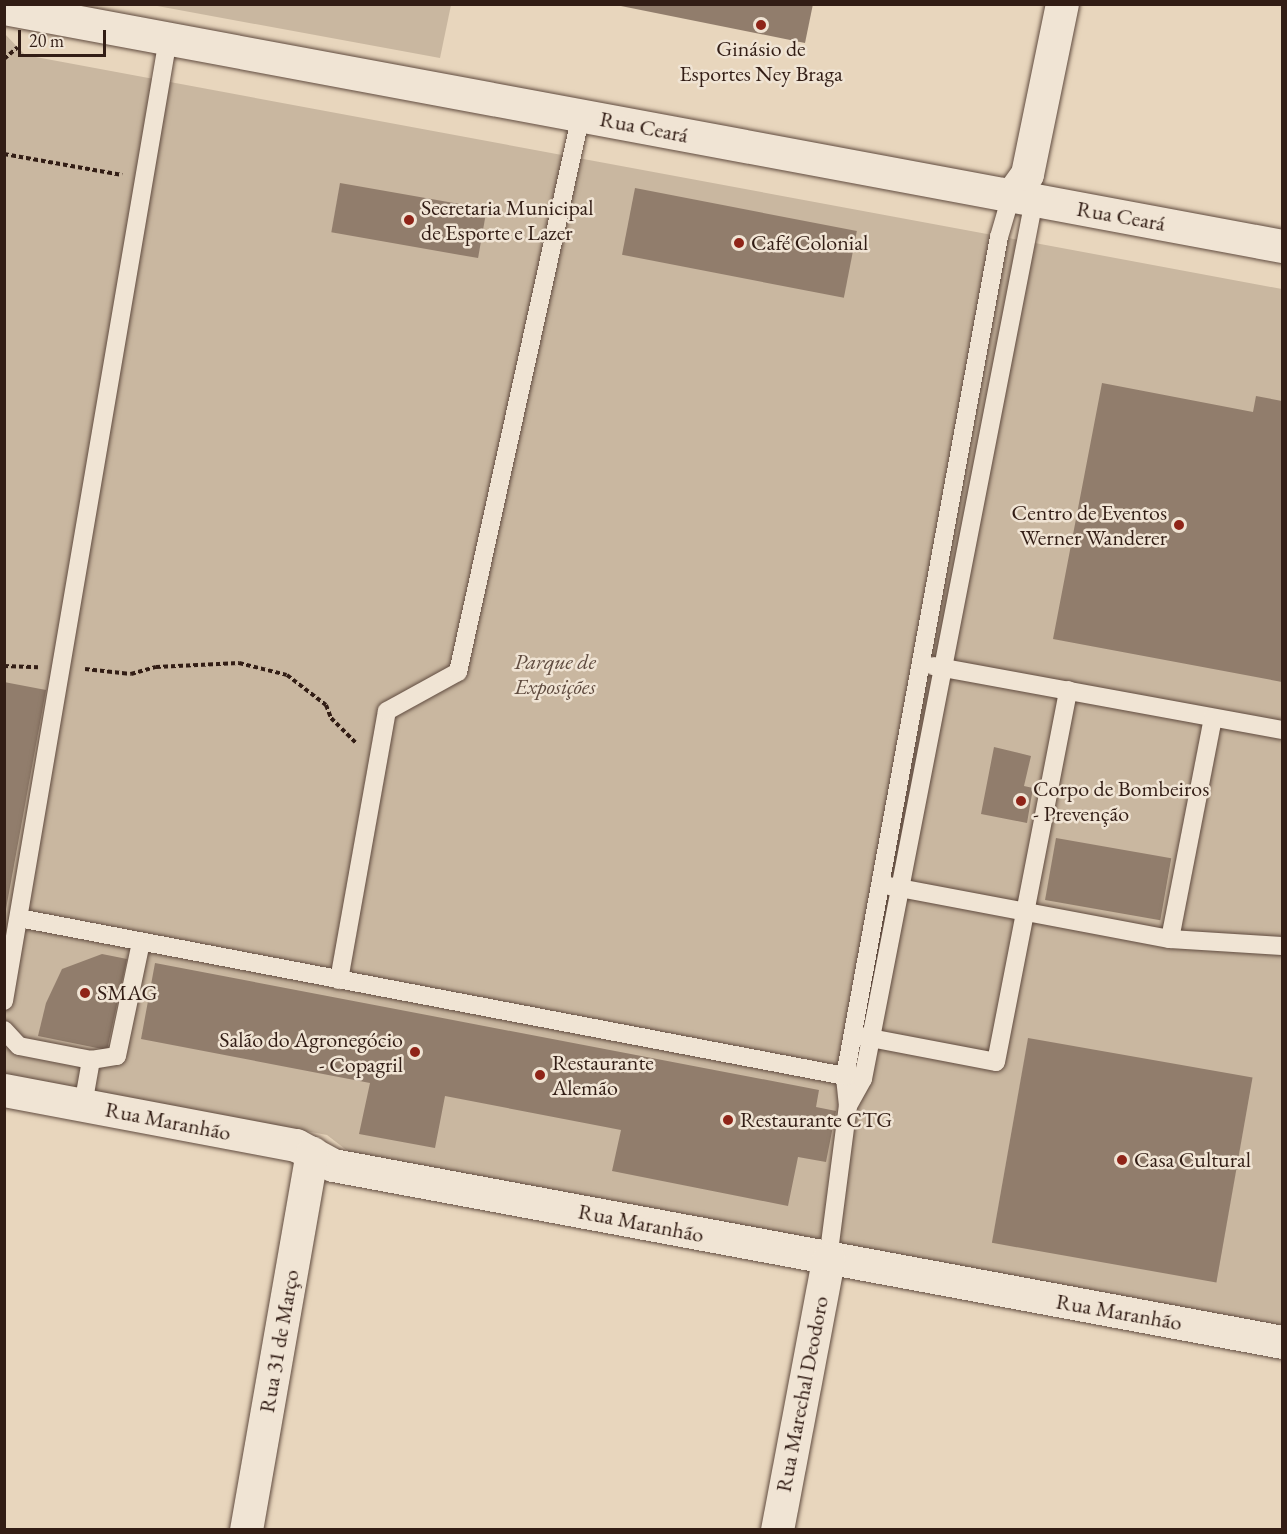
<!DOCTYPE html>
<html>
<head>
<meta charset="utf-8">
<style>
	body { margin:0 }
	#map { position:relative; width:1287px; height:1534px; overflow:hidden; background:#e8d6bd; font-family:"EB Garamond",serif }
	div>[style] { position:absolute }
	.green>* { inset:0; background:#c9b7a0 }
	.building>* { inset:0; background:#917d6c; transform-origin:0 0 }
	.path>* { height:4px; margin-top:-2px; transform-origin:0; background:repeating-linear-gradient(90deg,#321d15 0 4.5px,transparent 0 7.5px) }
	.roads { filter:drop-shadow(0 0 2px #604b3f) drop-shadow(0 0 2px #604b3f) }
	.lane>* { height:18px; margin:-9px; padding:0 9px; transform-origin:9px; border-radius:9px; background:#f0e4d4 }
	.street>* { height:33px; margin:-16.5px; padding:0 16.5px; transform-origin:16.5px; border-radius:16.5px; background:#f0e4d4 }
	.dots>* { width:16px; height:16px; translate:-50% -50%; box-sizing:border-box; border:3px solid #f0e4d4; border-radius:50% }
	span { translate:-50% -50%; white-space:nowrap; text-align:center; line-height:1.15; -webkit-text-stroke:5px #f0e4d4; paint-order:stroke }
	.poi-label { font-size:22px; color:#321d15 }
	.left { translate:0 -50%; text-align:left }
	.right { translate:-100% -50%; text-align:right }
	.street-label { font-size:22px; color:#321d15 }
	.park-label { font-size:22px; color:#5f4b3f; font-style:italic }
	.frame { position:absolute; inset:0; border:6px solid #321d15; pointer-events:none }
	.scale { position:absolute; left:18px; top:30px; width:88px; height:27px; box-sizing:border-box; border:3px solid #321d15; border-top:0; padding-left:8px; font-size:18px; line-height:21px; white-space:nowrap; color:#321d15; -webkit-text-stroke:4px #f0e4d4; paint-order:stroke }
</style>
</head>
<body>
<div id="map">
	<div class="green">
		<i style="clip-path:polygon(152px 5px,451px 5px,440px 58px)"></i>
		<i style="clip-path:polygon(4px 33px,25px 55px,1282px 289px,1282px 1329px,353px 1155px,327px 1135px,5px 1075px)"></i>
	</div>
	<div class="building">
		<i style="clip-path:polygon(611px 4px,813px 4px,805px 43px)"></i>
		<i style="left:340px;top:183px;width:149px;height:50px;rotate:10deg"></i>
		<i style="left:635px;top:188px;width:226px;height:68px;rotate:11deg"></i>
		<i style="clip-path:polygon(1102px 383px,1253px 412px,1256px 396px,1282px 401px,1282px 682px,1053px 639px)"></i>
		<i style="clip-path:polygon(4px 682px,46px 690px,6px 909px,4px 909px)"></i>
		<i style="clip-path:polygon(994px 747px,1031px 756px,1024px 786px,1033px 788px,1027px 823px,981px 814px)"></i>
		<i style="left:1056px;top:838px;width:117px;height:63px;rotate:10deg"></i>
		<i style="clip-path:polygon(102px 954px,127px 959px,107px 1050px,38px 1036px,46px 1003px,62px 969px)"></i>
		<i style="clip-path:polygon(155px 963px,819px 1090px,816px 1107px,836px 1111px,826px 1162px,798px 1157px,788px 1206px,612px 1171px,621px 1130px,445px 1096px,435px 1148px,359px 1134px,370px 1083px,141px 1039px)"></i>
		<i style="left:1028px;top:1038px;width:228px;height:208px;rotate:10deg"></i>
	</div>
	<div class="path">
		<i style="left:4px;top:59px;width:18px;rotate:-41deg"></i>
		<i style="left:4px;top:154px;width:120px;rotate:10.1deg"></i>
		<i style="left:4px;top:666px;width:34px;rotate:2deg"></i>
		<i style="left:85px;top:669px;width:46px;rotate:6.2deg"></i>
		<i style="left:131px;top:674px;width:26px;rotate:-16deg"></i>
		<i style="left:156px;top:667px;width:83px;rotate:-2.8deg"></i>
		<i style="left:239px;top:663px;width:49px;rotate:14deg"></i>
		<i style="left:287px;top:675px;width:49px;rotate:37.6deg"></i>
		<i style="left:326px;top:705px;width:14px;rotate:69deg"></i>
		<i style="left:331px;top:718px;width:37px;rotate:45deg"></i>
	</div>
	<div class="roads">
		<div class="lane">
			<i style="left:933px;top:666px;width:355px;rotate:10.4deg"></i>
			<i style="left:889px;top:886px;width:286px;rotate:10.7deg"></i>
			<i style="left:1170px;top:939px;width:112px;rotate:3.6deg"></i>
			<i style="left:19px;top:918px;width:851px;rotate:10.83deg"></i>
			<i style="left:1170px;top:939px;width:225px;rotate:-79deg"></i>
			<i style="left:339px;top:980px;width:273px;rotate:-79.9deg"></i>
			<i style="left:387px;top:711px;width:81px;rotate:-28.8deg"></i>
			<i style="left:458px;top:672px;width:570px;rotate:-77.55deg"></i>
			<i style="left:4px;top:1001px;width:976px;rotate:-80.33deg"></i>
			<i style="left:4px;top:1030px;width:22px;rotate:47deg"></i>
			<i style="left:19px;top:1046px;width:73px;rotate:11deg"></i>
			<i style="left:860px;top:1036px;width:138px;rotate:10.8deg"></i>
			<i style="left:996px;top:1062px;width:379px;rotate:-79deg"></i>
			<i style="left:83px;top:1105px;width:46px;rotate:-79.9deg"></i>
			<i style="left:91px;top:1060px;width:26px;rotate:-9deg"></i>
			<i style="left:117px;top:1056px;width:116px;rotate:-78.1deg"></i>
			<i style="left:848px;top:1106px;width:31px;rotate:-61deg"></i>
			<i style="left:863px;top:1079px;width:895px;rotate:-78.99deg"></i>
			<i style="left:828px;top:1259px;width:154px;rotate:-82.6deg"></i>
			<i style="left:848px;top:1106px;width:30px;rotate:-96deg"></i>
			<i style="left:845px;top:1076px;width:853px;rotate:-79.6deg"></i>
			<i style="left:999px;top:237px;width:43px;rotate:-73.7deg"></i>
		</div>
		<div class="street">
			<i style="left:4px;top:8px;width:1300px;rotate:10.55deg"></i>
			<i style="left:1011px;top:196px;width:27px;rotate:-54deg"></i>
			<i style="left:1027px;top:174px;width:174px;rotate:-78.4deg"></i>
			<i style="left:4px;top:1090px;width:297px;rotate:10.7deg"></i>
			<i style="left:296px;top:1145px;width:42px;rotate:28.4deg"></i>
			<i style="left:333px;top:1165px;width:965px;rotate:10.56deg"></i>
			<i style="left:246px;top:1530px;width:383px;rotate:-80.1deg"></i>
			<i style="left:777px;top:1530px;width:276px;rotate:-79.3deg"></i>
		</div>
	</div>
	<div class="dots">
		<i style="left:761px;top:25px;background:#8f2418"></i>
		<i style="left:409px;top:220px;background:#8f2418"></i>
		<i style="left:739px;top:243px;background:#8f2418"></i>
		<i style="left:1179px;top:525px;background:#8f2418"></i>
		<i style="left:1021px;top:801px;background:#8f2418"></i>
		<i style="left:85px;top:993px;background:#8f2418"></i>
		<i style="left:415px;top:1052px;background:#8f2418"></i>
		<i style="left:540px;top:1075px;background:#8f2418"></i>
		<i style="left:728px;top:1120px;background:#8f2418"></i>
		<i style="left:1122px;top:1160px;background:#8f2418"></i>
	</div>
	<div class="poi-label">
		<span style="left:761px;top:61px">Ginásio de<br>Esportes Ney Braga</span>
		<span class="left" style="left:421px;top:220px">Secretaria Municipal<br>de Esporte e Lazer</span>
		<span class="left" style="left:751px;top:243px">Café Colonial</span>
		<span class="right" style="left:1167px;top:525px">Centro de Eventos<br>Werner Wanderer</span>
		<span class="left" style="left:1033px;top:801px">Corpo de Bombeiros<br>- Prevenção</span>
		<span class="left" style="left:97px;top:993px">SMAG</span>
		<span class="right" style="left:403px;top:1052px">Salão do Agronegócio<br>- Copagril</span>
		<span class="left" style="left:552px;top:1075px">Restaurante<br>Alemão</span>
		<span class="left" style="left:740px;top:1120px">Restaurante CTG</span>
		<span class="left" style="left:1134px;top:1160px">Casa Cultural</span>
	</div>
	<div class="street-label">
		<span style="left:644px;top:127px;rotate:11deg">Rua Ceará</span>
		<span style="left:1121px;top:216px;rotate:10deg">Rua Ceará</span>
		<span style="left:168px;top:1121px;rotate:11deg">Rua Maranhão</span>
		<span style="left:641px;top:1223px;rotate:11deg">Rua Maranhão</span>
		<span style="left:1119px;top:1312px;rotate:10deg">Rua Maranhão</span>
		<span style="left:279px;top:1341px;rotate:-80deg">Rua 31 de Março</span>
		<span style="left:802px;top:1394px;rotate:-79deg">Rua Marechal Deodoro</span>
	</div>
	<div class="park-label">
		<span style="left:555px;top:674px">Parque de<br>Exposições</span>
	</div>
	<div class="frame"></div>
	<div class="scale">20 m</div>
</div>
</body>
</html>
